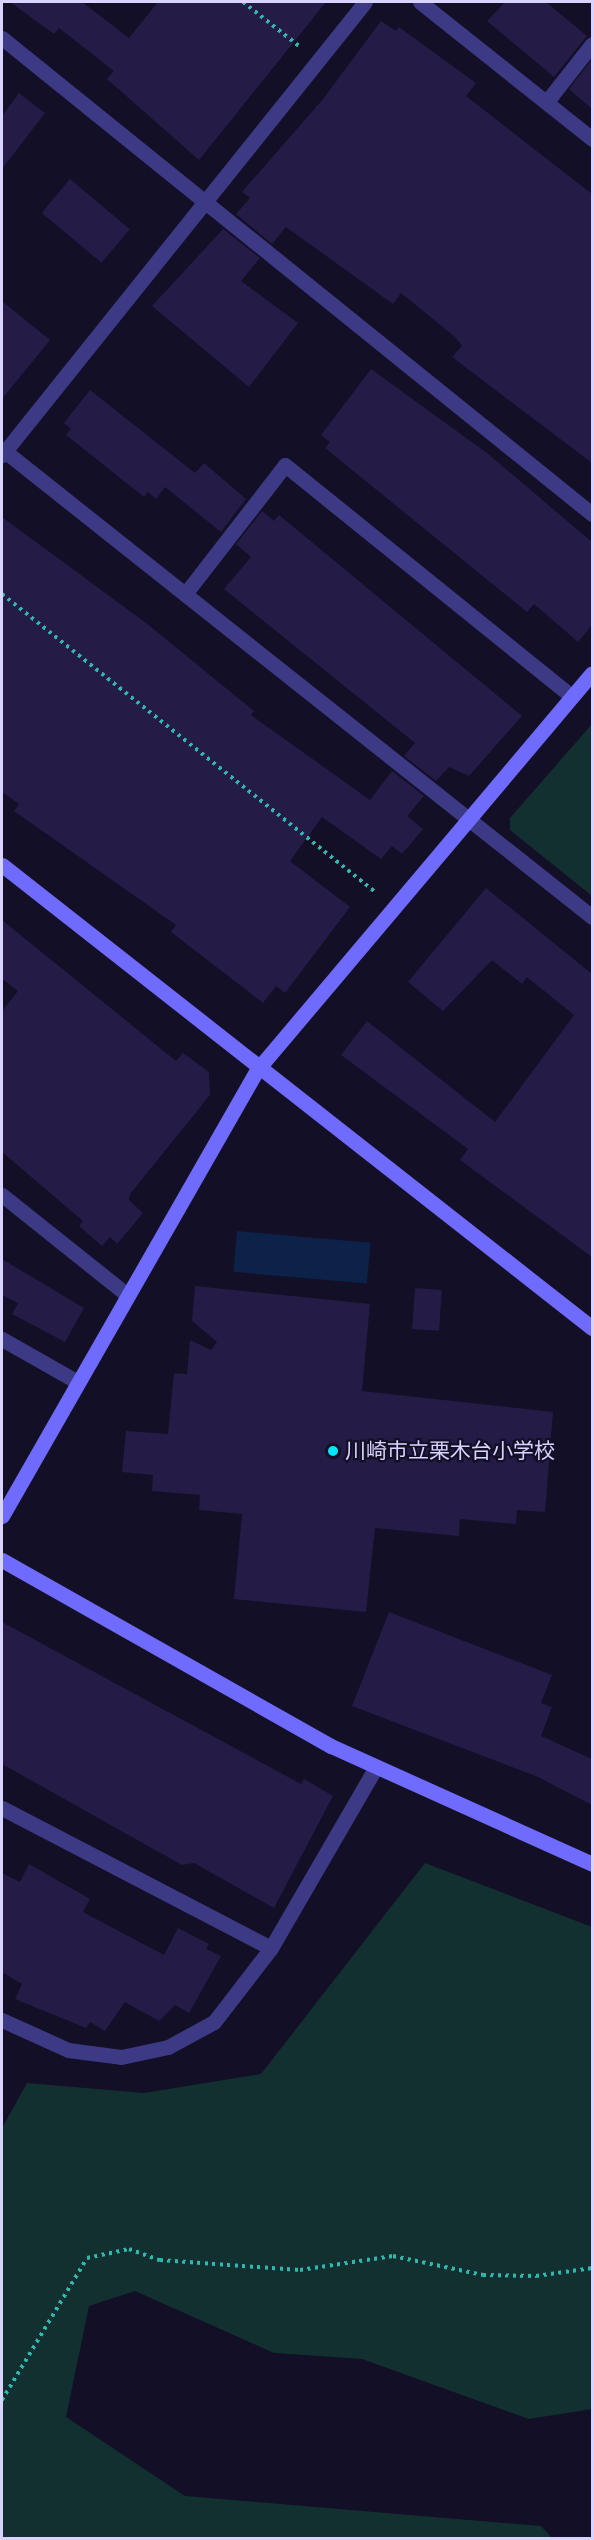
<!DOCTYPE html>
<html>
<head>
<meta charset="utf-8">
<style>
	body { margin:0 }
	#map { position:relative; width:594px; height:2540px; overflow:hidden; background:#130f26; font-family:Montserrat,"Noto Sans JP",sans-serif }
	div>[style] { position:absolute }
	.green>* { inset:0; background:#12302f }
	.water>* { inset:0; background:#0c2248; transform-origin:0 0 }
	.building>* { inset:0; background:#241b47; transform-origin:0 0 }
	.path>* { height:4px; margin-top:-2px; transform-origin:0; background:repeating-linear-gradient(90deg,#2fb8b0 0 3px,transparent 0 7.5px) }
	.lane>* { height:15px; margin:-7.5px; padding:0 7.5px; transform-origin:7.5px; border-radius:7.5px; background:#3d3a85 }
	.street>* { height:15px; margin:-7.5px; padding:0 7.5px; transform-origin:7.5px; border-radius:7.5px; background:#3d3a85 }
	.secondary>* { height:15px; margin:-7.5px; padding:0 7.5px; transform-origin:7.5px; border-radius:7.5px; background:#6f6bff }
	.dots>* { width:16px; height:16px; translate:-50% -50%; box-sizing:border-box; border:3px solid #130f26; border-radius:50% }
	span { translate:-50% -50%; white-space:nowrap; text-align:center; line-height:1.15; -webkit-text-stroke:4.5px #130f26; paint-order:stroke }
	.poi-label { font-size:21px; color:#d9d4ff }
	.left { translate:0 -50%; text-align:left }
	.frame { position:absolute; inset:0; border:3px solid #d9d4ff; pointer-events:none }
</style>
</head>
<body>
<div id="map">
	<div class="green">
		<i style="clip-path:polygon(592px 724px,592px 896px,510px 830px,510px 818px)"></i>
		<i style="clip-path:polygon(425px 1863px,592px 1927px,592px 2409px,529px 2419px,362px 2359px,274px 2353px,135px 2291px,89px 2306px,66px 2417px,185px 2496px,541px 2526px,552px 2538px,2px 2538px,2px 2128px,27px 2083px,144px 2093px,261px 2074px)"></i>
	</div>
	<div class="water">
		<i style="left:237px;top:1231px;width:134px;height:41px;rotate:5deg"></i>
	</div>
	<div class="building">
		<i style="clip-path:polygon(10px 2px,82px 2px,129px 38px,158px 2px,326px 2px,199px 160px,107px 79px,114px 71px,59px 28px,54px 34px)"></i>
		<i style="clip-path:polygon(505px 2px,546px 2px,587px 36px,554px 77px,487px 21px)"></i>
		<i style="clip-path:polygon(381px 21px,396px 31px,399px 27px,476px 83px,466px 96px,592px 194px,592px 463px,452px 357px,462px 346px,455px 337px,401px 293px,393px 304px,286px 227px,272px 244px,236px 214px,250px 198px,242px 192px,323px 99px)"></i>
		<i style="clip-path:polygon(592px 59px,592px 109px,569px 89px)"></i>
		<i style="clip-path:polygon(19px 93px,45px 113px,2px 169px,2px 116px)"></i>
		<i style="left:70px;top:179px;width:78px;height:44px;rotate:40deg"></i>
		<i style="clip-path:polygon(223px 229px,260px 258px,241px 281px,298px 323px,249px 387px,152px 306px)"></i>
		<i style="clip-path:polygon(2px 301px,50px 340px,2px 399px)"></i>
		<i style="clip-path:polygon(371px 369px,487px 453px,592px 542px,592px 625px,578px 642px,534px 604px,527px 612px,325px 448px,330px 442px,321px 435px)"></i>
		<i style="clip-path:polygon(90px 390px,195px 473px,204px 463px,246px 499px,221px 532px,165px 487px,156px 499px,148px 492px,144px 497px,66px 435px,71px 429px,64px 423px)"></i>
		<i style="clip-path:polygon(262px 511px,274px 521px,279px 515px,522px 716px,469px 776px,449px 767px,436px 781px,404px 756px,415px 743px,224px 589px,251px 557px,236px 544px)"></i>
		<i style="clip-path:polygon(2px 517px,146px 623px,254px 711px,251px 715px,370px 800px,392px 771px,424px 796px,407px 816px,423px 829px,402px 854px,392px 846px,381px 859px,322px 817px,290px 861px,350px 907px,285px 993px,276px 986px,263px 1003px,171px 932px,176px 925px,14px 811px,19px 804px,2px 792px)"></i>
		<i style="clip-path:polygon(486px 888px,592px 974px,592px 1257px,460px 1160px,468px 1149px,341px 1055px,367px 1021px,495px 1122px,574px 1015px,527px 977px,522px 984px,492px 960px,443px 1011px,408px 982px)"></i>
		<i style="clip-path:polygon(2px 920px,176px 1061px,183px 1053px,209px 1072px,210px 1095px,130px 1194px,129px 1200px,143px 1213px,117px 1244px,110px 1237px,102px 1246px,79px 1226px,83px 1221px,2px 1152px,2px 1011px,18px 991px,2px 979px)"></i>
		<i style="clip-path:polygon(2px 1259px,84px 1308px,65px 1342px,12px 1314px,18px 1303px,2px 1295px)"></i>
		<i style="clip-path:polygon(195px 1286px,370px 1304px,362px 1391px,553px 1412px,545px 1512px,517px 1510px,516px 1524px,460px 1519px,459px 1536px,375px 1528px,366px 1612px,234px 1599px,242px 1514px,199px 1510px,200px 1495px,152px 1491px,153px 1475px,122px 1472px,126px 1431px,168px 1434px,174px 1373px,187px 1374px,190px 1340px,211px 1350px,217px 1342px,192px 1321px)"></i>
		<i style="left:415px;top:1288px;width:27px;height:41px;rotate:4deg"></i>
		<i style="clip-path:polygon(389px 1612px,552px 1675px,541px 1703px,552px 1707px,541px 1736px,592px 1759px,592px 1805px,538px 1777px,352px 1706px)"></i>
		<i style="clip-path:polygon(2px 1622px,301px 1784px,304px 1779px,333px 1796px,274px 1908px,194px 1863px,182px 1865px,2px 1764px)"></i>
		<i style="clip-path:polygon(29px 1864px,90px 1899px,83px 1912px,164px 1955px,178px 1928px,209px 1944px,206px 1949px,221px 1956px,189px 2013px,175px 2005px,159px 2021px,125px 2002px,105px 2031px,90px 2022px,86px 2028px,15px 1999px,22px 1984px,2px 1972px,2px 1873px,20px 1882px)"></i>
	</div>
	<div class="path">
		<i style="left:243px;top:2px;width:71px;rotate:38.2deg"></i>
		<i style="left:2px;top:594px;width:476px;rotate:38.6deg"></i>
		<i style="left:2px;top:2400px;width:165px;rotate:-59.1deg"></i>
		<i style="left:87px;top:2258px;width:43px;rotate:-12.1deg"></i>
		<i style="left:129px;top:2249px;width:33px;rotate:20deg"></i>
		<i style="left:160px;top:2260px;width:140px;rotate:4.1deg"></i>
		<i style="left:300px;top:2270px;width:94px;rotate:-8.6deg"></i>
		<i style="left:393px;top:2256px;width:92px;rotate:11.9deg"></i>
		<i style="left:483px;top:2275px;width:53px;rotate:1.1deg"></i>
		<i style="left:536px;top:2276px;width:57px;rotate:-8.1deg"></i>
	</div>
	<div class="lane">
		<i style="left:548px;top:100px;width:71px;rotate:-51.8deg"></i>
	</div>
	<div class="street">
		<i style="left:420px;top:2px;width:220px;rotate:38.5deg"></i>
		<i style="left:2px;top:38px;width:758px;rotate:38.9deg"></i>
		<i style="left:2px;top:449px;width:753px;rotate:38.42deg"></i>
		<i style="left:2px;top:455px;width:580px;rotate:-51.29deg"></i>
		<i style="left:185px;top:594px;width:163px;rotate:-52.2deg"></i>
		<i style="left:285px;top:465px;width:368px;rotate:38.9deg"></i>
		<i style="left:2px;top:1195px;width:159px;rotate:38.6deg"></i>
		<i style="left:2px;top:1339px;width:85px;rotate:29.6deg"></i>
		<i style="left:2px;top:1808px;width:303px;rotate:27.5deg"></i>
		<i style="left:2px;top:2020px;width:72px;rotate:24.4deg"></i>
		<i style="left:68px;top:2050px;width:53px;rotate:7.5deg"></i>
		<i style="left:121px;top:2057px;width:48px;rotate:-12deg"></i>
		<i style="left:168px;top:2047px;width:52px;rotate:-28.5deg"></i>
		<i style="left:214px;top:2022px;width:93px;rotate:-52.4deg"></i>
		<i style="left:271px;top:1948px;width:209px;rotate:-59.9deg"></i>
	</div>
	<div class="secondary">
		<i style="left:2px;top:865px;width:750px;rotate:38.12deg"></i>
		<i style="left:2px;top:1516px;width:514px;rotate:-60.24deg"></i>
		<i style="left:257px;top:1070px;width:519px;rotate:-49.84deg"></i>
		<i style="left:2px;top:1560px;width:378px;rotate:29.5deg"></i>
		<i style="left:331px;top:1746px;width:286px;rotate:24.3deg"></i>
	</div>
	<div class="dots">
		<i style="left:333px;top:1451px;background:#00e5ff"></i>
	</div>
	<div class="poi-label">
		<span class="left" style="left:345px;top:1451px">川崎市立栗木台小学校</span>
	</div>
	<div class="frame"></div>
</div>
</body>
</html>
